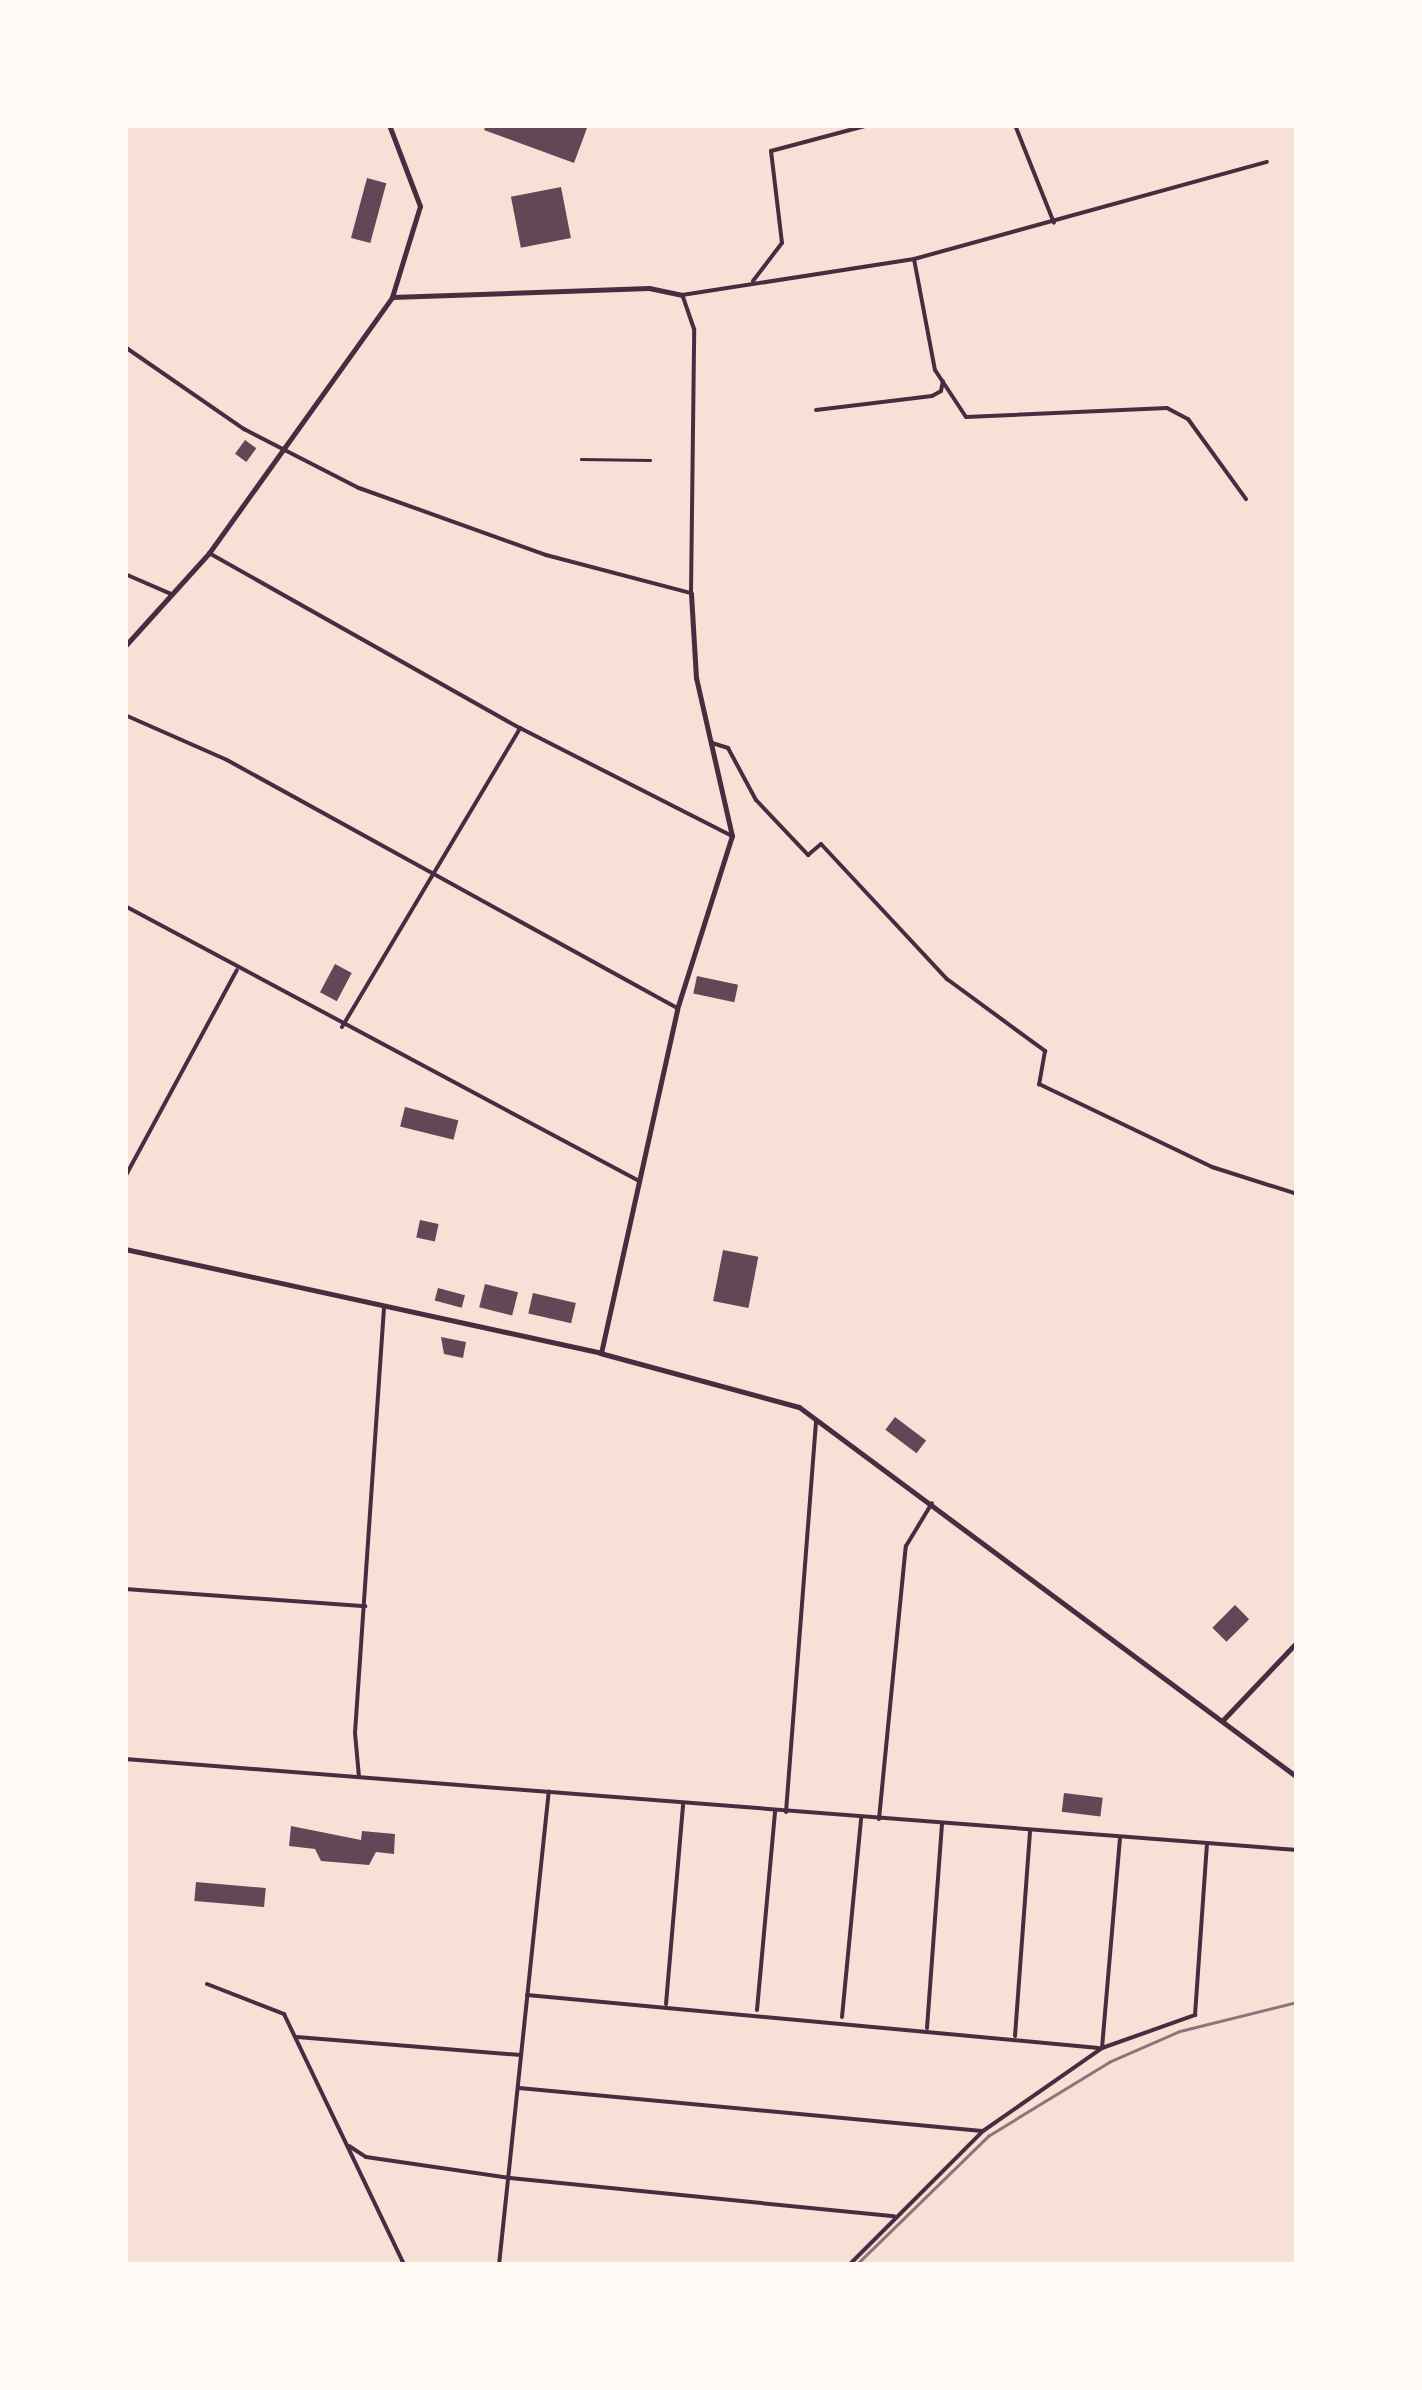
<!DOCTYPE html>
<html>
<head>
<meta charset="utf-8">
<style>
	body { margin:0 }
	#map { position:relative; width:1422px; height:2390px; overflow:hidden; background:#f7e1d7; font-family:Raleway,sans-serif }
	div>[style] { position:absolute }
	.building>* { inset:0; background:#644757; transform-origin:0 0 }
	.pedestrian>* { height:2.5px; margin:-1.25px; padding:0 1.25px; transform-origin:1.25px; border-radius:1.25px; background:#4a2c40 }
	.minor>* { height:4px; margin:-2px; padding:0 2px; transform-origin:2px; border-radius:2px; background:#4a2c40 }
	.tertiary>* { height:5px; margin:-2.5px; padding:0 2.5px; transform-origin:2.5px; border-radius:2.5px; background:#4a2c40 }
	.secondary>* { height:5px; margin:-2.5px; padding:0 2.5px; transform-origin:2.5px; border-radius:2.5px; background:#4a2c40 }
	.rail>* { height:2.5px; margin:-1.25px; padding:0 1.25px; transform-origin:1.25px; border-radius:1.25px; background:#8f747c }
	span { translate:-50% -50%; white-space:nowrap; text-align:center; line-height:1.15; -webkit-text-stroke:8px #fffaf5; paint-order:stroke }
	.frame { position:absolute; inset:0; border:128px solid #fffaf5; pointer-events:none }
</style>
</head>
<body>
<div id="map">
	<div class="building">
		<i style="clip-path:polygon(486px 125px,579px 125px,587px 128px,574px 163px,484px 130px)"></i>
		<i style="left:367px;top:178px;width:20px;height:62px;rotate:15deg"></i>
		<i style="left:561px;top:187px;width:52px;height:51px;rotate:79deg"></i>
		<i style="left:245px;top:440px;width:14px;height:17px;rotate:36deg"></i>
		<i style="left:335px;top:964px;width:19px;height:32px;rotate:28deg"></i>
		<i style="left:697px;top:976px;width:42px;height:18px;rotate:12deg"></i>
		<i style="left:405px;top:1107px;width:55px;height:20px;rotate:14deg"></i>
		<i style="left:420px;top:1220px;width:19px;height:18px;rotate:12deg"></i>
		<i style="left:723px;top:1250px;width:36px;height:52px;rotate:11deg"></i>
		<i style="left:485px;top:1284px;width:34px;height:24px;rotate:14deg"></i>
		<i style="left:438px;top:1288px;width:28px;height:13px;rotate:15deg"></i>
		<i style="left:533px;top:1293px;width:44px;height:21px;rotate:13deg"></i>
		<i style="clip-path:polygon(441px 1337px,466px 1342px,463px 1358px,444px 1354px)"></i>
		<i style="left:895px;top:1417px;width:39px;height:16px;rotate:37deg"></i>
		<i style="left:1235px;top:1605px;width:20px;height:32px;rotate:45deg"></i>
		<i style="left:1064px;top:1793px;width:39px;height:19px;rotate:7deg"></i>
		<i style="clip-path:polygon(291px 1826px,361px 1840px,362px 1831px,395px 1834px,394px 1854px,376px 1852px,369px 1865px,321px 1861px,315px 1849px,289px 1846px)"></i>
		<i style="left:196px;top:1882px;width:70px;height:19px;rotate:5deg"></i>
	</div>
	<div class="pedestrian">
		<i style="left:581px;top:459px;width:69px;rotate:0.8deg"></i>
	</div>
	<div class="minor">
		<i style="left:1015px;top:125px;width:105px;rotate:68.3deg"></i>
		<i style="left:914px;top:259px;width:113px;rotate:79.3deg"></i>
		<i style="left:935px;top:370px;width:56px;rotate:56.6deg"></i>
		<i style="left:966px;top:417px;width:201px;rotate:-2.6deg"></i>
		<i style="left:1167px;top:408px;width:24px;rotate:28deg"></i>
		<i style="left:1188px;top:419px;width:99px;rotate:54.1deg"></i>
		<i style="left:753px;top:281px;width:48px;rotate:-52.7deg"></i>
		<i style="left:782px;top:243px;width:93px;rotate:-96.8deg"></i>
		<i style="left:771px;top:151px;width:101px;rotate:-14.9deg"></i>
		<i style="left:125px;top:347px;width:145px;rotate:34.6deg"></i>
		<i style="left:244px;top:429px;width:129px;rotate:27.2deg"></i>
		<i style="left:359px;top:488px;width:199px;rotate:19.7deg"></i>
		<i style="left:546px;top:555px;width:150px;rotate:14.7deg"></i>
		<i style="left:691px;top:593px;width:264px;rotate:-89.3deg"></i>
		<i style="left:694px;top:329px;width:36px;rotate:-109deg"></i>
		<i style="left:682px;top:295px;width:235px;rotate:-8.8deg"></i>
		<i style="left:914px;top:259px;width:366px;rotate:-15.4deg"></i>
		<i style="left:816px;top:410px;width:117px;rotate:-6.9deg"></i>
		<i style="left:932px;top:396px;width:10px;rotate:-29deg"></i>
		<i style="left:941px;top:391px;width:10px;rotate:-79deg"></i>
		<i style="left:209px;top:553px;width:357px;rotate:29.4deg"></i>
		<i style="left:520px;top:728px;width:238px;rotate:27deg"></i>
		<i style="left:125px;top:574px;width:50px;rotate:23.5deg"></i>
		<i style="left:125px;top:715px;width:111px;rotate:23.8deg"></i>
		<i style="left:227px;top:760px;width:514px;rotate:28.86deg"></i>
		<i style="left:712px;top:743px;width:17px;rotate:17deg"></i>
		<i style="left:728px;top:748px;width:59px;rotate:61.7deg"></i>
		<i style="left:756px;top:800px;width:76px;rotate:46.6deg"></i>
		<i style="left:808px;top:855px;width:17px;rotate:-40deg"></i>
		<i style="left:821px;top:844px;width:185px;rotate:47deg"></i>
		<i style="left:947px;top:979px;width:122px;rotate:36.3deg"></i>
		<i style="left:1045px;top:1051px;width:34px;rotate:100deg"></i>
		<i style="left:1039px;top:1084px;width:192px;rotate:25.6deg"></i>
		<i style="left:1212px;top:1167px;width:89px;rotate:17.6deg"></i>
		<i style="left:125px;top:906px;width:581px;rotate:28.15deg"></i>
		<i style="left:342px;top:1027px;width:348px;rotate:-59.2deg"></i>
		<i style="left:125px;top:1177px;width:235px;rotate:-61.6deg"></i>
		<i style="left:125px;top:1589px;width:241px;rotate:4.1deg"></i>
		<i style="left:125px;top:1759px;width:1176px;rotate:4.44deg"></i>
		<i style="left:359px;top:1777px;width:44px;rotate:-95.2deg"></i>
		<i style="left:355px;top:1733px;width:428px;rotate:-86.1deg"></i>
		<i style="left:786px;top:1812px;width:391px;rotate:-85.6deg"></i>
		<i style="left:879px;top:1819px;width:274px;rotate:-84.4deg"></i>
		<i style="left:906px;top:1546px;width:50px;rotate:-58.8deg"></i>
		<i style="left:207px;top:1984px;width:83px;rotate:21.3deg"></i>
		<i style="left:284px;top:2014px;width:278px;rotate:64.4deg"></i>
		<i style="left:527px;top:1995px;width:574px;rotate:5.29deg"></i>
		<i style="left:666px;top:2004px;width:200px;rotate:-85.1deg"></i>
		<i style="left:757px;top:2010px;width:200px;rotate:-84.8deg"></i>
		<i style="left:842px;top:2017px;width:200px;rotate:-84.5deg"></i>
		<i style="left:927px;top:2028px;width:205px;rotate:-85.8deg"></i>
		<i style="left:1015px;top:2036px;width:205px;rotate:-85.8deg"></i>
		<i style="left:297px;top:2037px;width:225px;rotate:4.6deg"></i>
		<i style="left:1102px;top:2048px;width:210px;rotate:-85.1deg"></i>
		<i style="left:519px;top:2088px;width:465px;rotate:5.3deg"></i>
		<i style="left:349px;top:2146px;width:20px;rotate:33deg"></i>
		<i style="left:366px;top:2157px;width:146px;rotate:8.3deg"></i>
		<i style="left:510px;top:2178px;width:386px;rotate:5.7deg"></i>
		<i style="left:499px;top:2265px;width:476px;rotate:-84deg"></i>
		<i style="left:849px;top:2265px;width:190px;rotate:-45deg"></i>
		<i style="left:983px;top:2131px;width:145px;rotate:-34.9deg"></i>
		<i style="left:1102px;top:2048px;width:99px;rotate:-19.5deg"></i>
		<i style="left:1195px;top:2015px;width:170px;rotate:-86deg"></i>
	</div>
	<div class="tertiary">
		<i style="left:392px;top:297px;width:257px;rotate:-2deg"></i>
		<i style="left:649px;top:288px;width:34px;rotate:12deg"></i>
		<i style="left:125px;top:646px;width:125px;rotate:-47.9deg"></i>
		<i style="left:209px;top:553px;width:315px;rotate:-54.4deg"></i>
		<i style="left:392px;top:297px;width:95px;rotate:-72.9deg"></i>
		<i style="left:420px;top:206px;width:87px;rotate:-110.9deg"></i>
		<i style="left:601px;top:1353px;width:352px;rotate:-77.5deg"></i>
		<i style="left:677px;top:1009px;width:182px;rotate:-72.4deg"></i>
		<i style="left:732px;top:836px;width:162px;rotate:-102.8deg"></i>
		<i style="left:696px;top:678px;width:85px;rotate:-93.4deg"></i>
		<i style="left:1222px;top:1721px;width:109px;rotate:-46.5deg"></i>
	</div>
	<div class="secondary">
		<i style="left:125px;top:1249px;width:486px;rotate:12.3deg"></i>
		<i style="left:600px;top:1353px;width:206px;rotate:15.2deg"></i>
		<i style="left:799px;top:1407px;width:620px;rotate:36.61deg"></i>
	</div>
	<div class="rail">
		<i style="left:856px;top:2265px;width:185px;rotate:-44.3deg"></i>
		<i style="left:988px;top:2136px;width:142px;rotate:-31.4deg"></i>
		<i style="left:1109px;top:2062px;width:77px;rotate:-23.6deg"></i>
		<i style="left:1180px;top:2031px;width:121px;rotate:-13.9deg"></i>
	</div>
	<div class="frame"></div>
</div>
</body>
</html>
